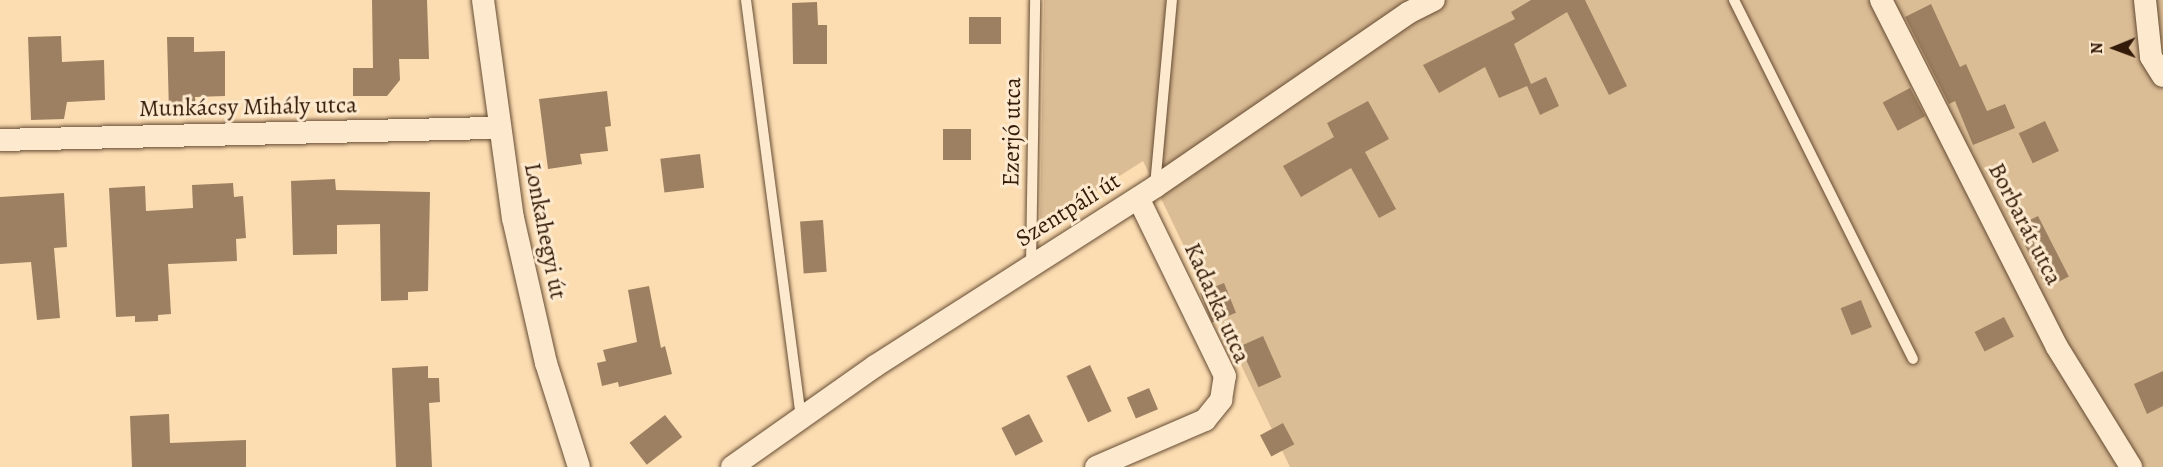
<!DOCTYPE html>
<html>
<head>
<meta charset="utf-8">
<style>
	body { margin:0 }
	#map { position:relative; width:2163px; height:467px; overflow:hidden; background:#fcddb2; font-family:Alegreya,serif }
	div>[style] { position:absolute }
	.green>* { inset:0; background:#dabc95 }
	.building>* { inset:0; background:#9c8061; transform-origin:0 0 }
	.roads { filter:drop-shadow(0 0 2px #664c33) drop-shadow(0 0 2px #664c33) }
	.lane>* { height:10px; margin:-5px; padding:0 5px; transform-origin:5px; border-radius:5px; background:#fde9cd }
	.street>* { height:22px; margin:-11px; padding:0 11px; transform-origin:11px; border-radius:11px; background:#fde9cd }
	span { translate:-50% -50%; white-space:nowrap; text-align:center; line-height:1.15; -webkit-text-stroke:6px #fde9cd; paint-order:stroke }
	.street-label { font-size:24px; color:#341b09 }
	.north { position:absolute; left:2085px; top:18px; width:60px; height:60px; -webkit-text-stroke:4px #fde9cd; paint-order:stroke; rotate:269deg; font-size:16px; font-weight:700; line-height:24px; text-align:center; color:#341b09 }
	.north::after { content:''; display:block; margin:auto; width:21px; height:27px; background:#341b09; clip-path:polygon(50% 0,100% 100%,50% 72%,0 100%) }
</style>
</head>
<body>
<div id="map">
	<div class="green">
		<i style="clip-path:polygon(1044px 0,2163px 0,2163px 467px,1290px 467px,1143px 161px,1040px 227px)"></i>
	</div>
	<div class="building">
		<i style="clip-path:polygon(372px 0,427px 0,429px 59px,399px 59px,400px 80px,387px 96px,353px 96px,353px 68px,373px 68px)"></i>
		<i style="clip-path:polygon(1531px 0,1585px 0,1627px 86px,1609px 95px,1567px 12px,1514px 44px,1531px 84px,1546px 77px,1559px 106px,1540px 115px,1527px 86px,1499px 98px,1485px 67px,1439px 93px,1423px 65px,1515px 19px,1511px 12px)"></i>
		<i style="clip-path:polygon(817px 2px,818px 25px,827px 25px,827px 64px,793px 64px,792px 3px)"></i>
		<i style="clip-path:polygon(1931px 4px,1960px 67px,1966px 64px,1987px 111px,2005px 104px,2015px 128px,1973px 145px,1955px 101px,1949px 104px,1905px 17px)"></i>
		<i style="left:969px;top:17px;width:32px;height:27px"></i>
		<i style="clip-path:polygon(61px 36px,62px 62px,104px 60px,105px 100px,67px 102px,64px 119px,31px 120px,28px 37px)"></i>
		<i style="clip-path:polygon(167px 37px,194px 37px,194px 52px,225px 51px,225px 96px,195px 97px,196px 111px,169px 112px)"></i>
		<i style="left:1910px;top:88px;width:32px;height:31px;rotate:62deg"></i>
		<i style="clip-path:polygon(607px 91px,611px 126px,605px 127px,608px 151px,580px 154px,582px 164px,548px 169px,539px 99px)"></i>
		<i style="clip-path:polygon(1368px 101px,1389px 139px,1365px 152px,1396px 209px,1379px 218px,1351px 168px,1301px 197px,1283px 166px,1334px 137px,1327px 123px)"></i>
		<i style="left:2045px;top:121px;width:33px;height:29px;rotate:65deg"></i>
		<i style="left:943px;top:129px;width:28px;height:31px"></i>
		<i style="left:700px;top:154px;width:34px;height:40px;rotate:83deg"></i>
		<i style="clip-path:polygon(335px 179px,336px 190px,430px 192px,428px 291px,408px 292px,408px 300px,381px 301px,380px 224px,337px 225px,337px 254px,293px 255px,291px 181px)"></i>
		<i style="clip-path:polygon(233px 183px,234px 197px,243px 196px,246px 238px,236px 239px,237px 261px,168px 264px,171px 314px,158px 315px,158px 321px,135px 322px,135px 316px,116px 317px,109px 188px,145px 186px,146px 211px,193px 208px,192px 185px)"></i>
		<i style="clip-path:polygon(64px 193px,67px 247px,54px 248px,60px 318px,37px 320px,31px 262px,0 264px,0 197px)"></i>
		<i style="left:2038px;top:216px;width:68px;height:25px;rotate:63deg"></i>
		<i style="left:823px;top:220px;width:52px;height:23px;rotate:86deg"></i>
		<i style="left:1224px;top:283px;width:32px;height:26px;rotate:68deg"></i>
		<i style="clip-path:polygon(649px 286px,661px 348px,665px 346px,672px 374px,619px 387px,618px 382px,602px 386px,597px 363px,606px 361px,603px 350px,637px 342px,628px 290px)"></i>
		<i style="left:1861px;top:300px;width:29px;height:22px;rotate:68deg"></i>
		<i style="left:2004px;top:317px;width:22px;height:33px;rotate:63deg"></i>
		<i style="left:1263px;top:336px;width:45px;height:25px;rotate:66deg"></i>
		<i style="left:1090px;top:365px;width:51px;height:26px;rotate:65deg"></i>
		<i style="clip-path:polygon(428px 366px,428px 378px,439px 378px,440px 402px,429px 403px,432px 467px,396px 467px,392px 368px)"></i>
		<i style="clip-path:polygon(2163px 371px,2163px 406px,2147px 414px,2134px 384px)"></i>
		<i style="left:1149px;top:388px;width:23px;height:24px;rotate:67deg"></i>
		<i style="clip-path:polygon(169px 414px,170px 443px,246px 440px,246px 467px,132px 467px,130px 416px)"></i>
		<i style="left:1029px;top:414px;width:31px;height:31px;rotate:63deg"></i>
		<i style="left:665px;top:415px;width:28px;height:45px;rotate:52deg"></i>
		<i style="left:1283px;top:423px;width:24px;height:26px;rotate:62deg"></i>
	</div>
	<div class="roads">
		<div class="lane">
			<i style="left:746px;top:0;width:421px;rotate:82.5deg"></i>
			<i style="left:1734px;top:0;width:401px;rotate:63.5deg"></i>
			<i style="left:1155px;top:186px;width:187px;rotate:-84.8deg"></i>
			<i style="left:1031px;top:265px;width:265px;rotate:-89.1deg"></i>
		</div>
		<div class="street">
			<i style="left:483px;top:0;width:220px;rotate:82.2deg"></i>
			<i style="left:513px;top:218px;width:149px;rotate:77.2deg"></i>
			<i style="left:546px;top:363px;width:109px;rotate:72.4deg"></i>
			<i style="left:1881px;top:0;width:389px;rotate:63.1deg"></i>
			<i style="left:2057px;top:347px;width:141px;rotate:58.3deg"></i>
			<i style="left:2145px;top:0;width:57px;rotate:84deg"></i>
			<i style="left:2151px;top:57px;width:22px;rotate:58deg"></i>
			<i style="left:0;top:140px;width:498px;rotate:-1.4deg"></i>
			<i style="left:732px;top:467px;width:175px;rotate:-35.2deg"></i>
			<i style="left:875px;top:366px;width:332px;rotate:-32.6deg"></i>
			<i style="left:1155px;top:187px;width:307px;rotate:-34.5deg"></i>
			<i style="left:1408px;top:13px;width:29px;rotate:-27deg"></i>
			<i style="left:1096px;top:467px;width:119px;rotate:-23.3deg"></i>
			<i style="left:1205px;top:420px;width:26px;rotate:-51deg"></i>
			<i style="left:1221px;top:400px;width:24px;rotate:-81deg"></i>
			<i style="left:1225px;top:376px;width:198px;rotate:-116deg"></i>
		</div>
	</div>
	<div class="street-label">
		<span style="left:248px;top:107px;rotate:-1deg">Munkácsy Mihály utca</span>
		<span style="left:1012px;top:132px;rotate:-89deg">Ezerjó utca</span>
		<span style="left:1068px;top:210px;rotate:-32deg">Szentpáli út</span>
		<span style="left:2025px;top:224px;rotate:63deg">Borbarát utca</span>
		<span style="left:545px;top:231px;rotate:79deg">Lonkahegyi út</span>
		<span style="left:1217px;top:303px;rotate:66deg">Kadarka utca</span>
	</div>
	<div class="north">N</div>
</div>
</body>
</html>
